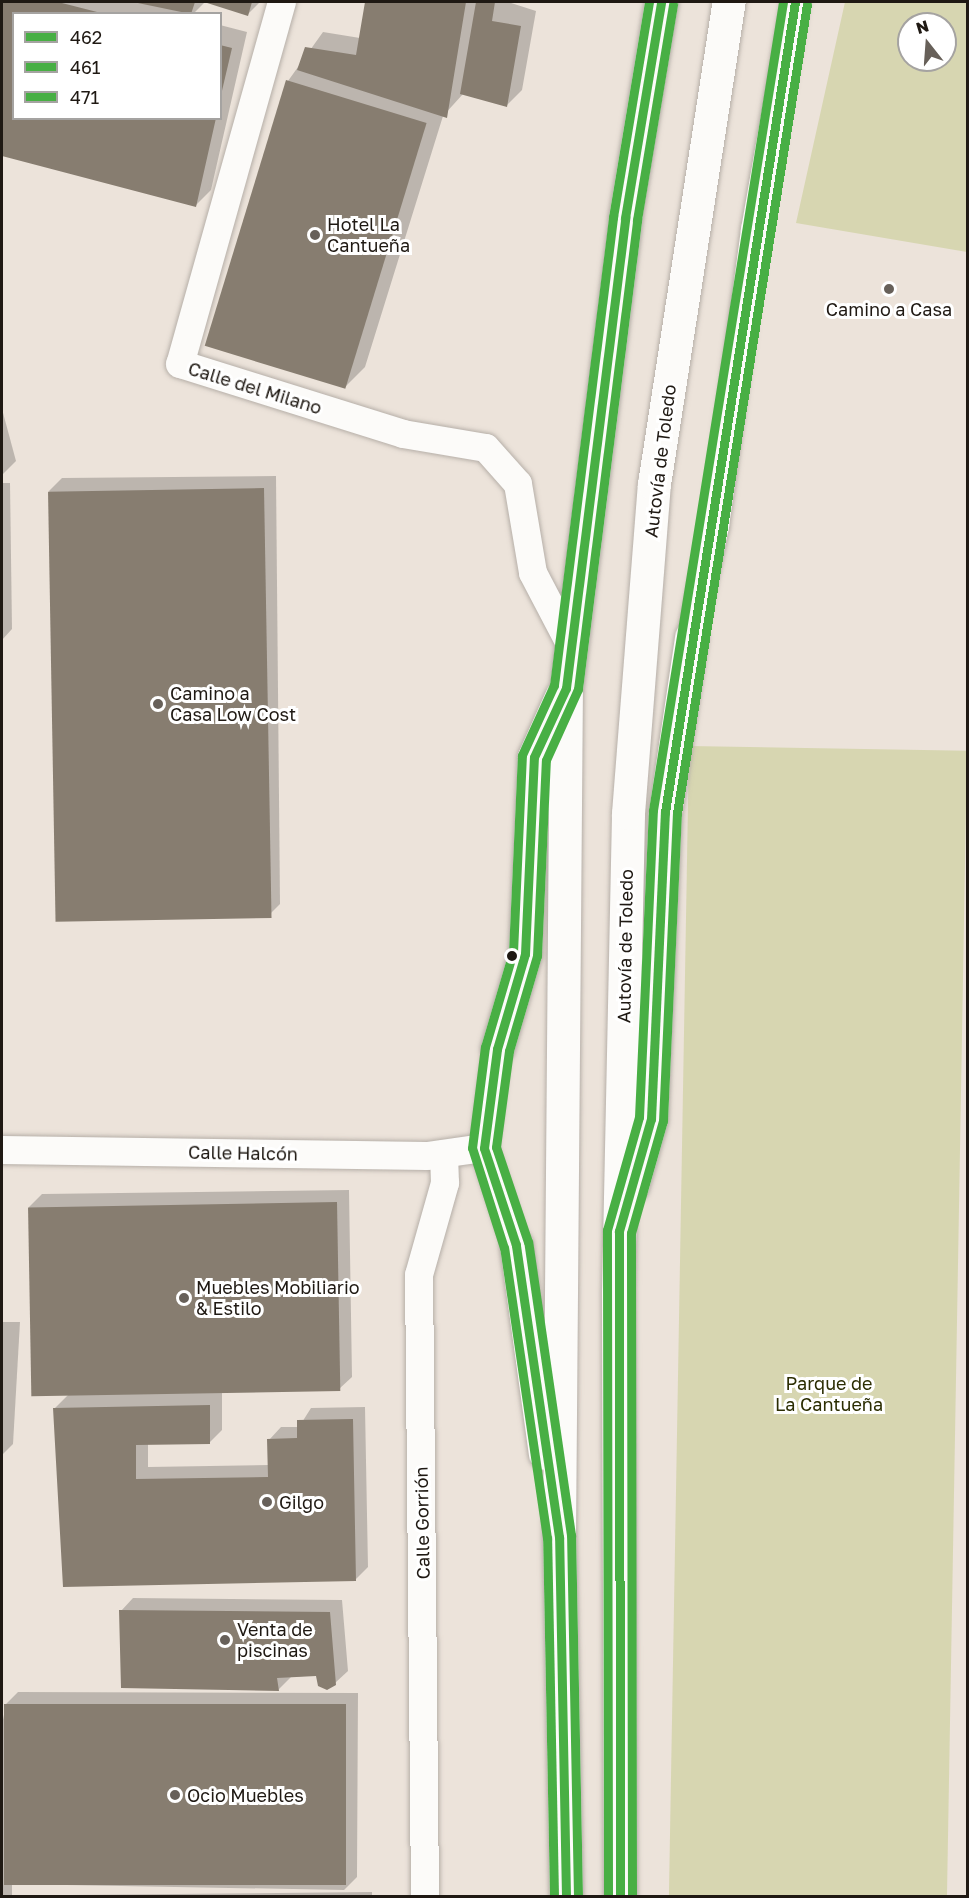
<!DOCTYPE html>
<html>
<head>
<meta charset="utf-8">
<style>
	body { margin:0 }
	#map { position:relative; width:969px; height:1898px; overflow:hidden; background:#ece3da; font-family:"Golos Text",sans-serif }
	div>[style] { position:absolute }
	.green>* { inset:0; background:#d7d6b1; transform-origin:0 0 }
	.shadow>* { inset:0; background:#0003 }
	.building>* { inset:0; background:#877d70; transform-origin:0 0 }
	.roads { filter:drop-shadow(0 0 2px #b6afa8) drop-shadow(0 0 2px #b6afa8) }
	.minor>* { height:28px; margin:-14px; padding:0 14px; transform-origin:14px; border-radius:14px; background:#fcfbf9 }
	.motorway>* { height:33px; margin:-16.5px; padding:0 16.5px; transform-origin:16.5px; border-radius:16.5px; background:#fcfbf9 }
	.bus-1>* { height:9px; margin:-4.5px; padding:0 4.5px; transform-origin:4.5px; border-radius:4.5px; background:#48af44 }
	.bus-2>* { height:9px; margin:-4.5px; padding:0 4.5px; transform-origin:4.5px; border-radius:4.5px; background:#48af44 }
	.bus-3>* { height:9px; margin:-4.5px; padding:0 4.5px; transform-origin:4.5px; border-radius:4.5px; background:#48af44 }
	.dots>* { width:16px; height:16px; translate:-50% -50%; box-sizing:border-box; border:3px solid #fff; border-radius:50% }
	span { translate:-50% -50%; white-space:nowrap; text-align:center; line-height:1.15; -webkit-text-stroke:6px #fff; paint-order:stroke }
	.poi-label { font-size:18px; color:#1f1913 }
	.left { translate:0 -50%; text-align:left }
	.street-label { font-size:18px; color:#1f1913 }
	.park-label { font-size:18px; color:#2b2d02 }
	.frame { position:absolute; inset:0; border:3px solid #1f1913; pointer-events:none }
	.legend { position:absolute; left:12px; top:12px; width:210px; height:108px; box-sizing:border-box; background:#fff; border:2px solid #a5a3a1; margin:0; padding:8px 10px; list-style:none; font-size:18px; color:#1f1913 }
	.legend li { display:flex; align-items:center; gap:12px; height:30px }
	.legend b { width:30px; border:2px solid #a5a3a1 }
	.north { position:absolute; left:897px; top:12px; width:60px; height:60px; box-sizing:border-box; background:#fff; border:2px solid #a5a3a1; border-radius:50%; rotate:343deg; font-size:16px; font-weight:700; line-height:24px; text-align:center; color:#1f1913 }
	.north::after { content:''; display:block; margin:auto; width:21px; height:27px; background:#676059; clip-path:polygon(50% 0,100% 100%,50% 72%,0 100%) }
</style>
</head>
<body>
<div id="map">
	<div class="green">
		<i style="clip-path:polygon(evenodd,845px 2px,967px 2px,967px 252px,796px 223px,845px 2px,909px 24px,945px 24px,945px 60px,909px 60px,909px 24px)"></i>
		<i style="left:689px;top:746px;width:278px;height:1150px;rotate:1deg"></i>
	</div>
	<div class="shadow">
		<i style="clip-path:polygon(2px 2px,205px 2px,193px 14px,14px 14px,14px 118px,220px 118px,220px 25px,247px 32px,211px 190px,195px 206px,2px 155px)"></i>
		<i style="clip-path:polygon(207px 2px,260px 2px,248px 14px)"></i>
		<i style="clip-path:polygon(367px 2px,508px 2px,536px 11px,522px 90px,506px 106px,463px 94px,443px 116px,365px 367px,344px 388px,288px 81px,323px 32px,360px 38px)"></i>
		<i style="clip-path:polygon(2px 409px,16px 461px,2px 475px)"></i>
		<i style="clip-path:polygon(276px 476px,280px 904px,268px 916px,49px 491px,62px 478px)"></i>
		<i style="clip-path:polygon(2px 483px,10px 483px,12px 629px,2px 640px)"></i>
		<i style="clip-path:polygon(349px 1190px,352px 1377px,339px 1389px,222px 1391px,222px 1430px,210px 1442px,148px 1443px,148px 1467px,269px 1465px,269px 1440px,281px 1427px,299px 1427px,311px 1408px,365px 1407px,368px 1567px,355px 1580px,64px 1585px,55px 1408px,70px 1393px,29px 1207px,42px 1194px)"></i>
		<i style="clip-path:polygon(2px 1322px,20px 1322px,13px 1444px,2px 1455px)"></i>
		<i style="clip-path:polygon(133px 1598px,342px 1600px,348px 1671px,335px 1683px,317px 1675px,291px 1677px,278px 1690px,121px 1611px)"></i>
		<i style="clip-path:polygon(18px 1692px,358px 1693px,357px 1877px,344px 1890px,12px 1884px,12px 1896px,2px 1896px,2px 1725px,6px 1704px)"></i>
		<i style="clip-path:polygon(372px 1892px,372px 1896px,68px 1896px,69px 1895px)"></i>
	</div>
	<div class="building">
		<i style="clip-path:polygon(2px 2px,58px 2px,101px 13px,14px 14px,14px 118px,216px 118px,196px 207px,2px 156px)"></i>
		<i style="clip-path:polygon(133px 2px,195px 2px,191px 14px)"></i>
		<i style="clip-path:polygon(204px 2px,252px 2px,248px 16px)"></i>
		<i style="clip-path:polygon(365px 2px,466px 2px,447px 118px,297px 70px,305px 47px,356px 55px)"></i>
		<i style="clip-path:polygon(476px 2px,495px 2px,492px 21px,521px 26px,507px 107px,460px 94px)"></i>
		<i style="clip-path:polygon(220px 45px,232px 48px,221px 95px,220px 95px)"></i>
		<i style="left:286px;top:80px;width:147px;height:278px;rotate:17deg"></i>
		<i style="left:264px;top:488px;width:430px;height:216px;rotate:89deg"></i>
		<i style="left:337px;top:1202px;width:189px;height:309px;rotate:89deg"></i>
		<i style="clip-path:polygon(210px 1405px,210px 1444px,136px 1445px,136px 1479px,268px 1477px,267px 1439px,297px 1438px,297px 1420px,353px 1419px,356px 1581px,63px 1587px,53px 1408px)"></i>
		<i style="clip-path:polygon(119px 1610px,330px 1612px,336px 1685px,327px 1690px,318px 1686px,316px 1676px,277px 1678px,279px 1691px,121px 1688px)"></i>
		<i style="left:4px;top:1704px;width:342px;height:181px"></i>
	</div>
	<div class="roads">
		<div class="minor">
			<i style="left:282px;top:2px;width:376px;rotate:105.7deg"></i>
			<i style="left:180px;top:364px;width:234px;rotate:17.4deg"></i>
			<i style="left:403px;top:434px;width:84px;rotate:9.6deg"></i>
			<i style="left:486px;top:448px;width:48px;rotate:48.4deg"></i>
			<i style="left:518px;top:484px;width:90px;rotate:80.4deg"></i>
			<i style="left:533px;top:573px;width:78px;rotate:62.4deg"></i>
			<i style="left:691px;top:637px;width:114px;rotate:-77.8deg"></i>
			<i style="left:715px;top:526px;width:299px;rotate:-82.3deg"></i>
			<i style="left:755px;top:230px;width:231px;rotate:-80deg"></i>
			<i style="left:497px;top:1049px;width:100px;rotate:97.5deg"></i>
			<i style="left:484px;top:1148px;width:102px;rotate:71.7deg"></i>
			<i style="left:2px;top:1150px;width:425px;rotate:0.8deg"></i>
			<i style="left:427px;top:1156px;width:58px;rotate:-8deg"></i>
			<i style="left:425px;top:1896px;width:621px;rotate:-90.55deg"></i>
			<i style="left:419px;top:1275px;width:96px;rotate:-74.2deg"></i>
			<i style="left:445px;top:1183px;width:29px;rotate:-92deg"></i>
		</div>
		<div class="motorway">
			<i style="left:497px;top:1049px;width:99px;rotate:-73.6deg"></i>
			<i style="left:525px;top:954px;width:197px;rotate:-87.4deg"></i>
			<i style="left:534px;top:757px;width:66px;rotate:-65.8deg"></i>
			<i style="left:632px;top:1186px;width:70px;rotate:-74.2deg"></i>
			<i style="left:651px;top:1119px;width:307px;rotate:-87.4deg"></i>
			<i style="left:665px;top:812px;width:177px;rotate:-81.5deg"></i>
			<i style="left:516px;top:1245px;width:210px;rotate:82.1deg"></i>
			<i style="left:566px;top:1896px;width:359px;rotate:-91.1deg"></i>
			<i style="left:559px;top:1537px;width:849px;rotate:-89.53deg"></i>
			<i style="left:566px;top:688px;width:474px;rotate:-82.8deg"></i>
			<i style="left:625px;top:218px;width:219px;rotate:-80.5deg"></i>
			<i style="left:620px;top:1896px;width:604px;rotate:-90.19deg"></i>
			<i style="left:618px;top:1292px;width:479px;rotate:-88.8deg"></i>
			<i style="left:628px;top:813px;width:330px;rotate:-85.5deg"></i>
			<i style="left:654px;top:484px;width:488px;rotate:-81.2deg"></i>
		</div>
	</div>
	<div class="bus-1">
		<i style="left:566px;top:1896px;width:359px;rotate:-91.1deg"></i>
		<i style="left:559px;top:1537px;width:295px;rotate:-98.4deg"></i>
		<i style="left:516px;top:1245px;width:102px;rotate:-108.3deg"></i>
		<i style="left:484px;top:1148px;width:100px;rotate:-82.5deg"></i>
		<i style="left:497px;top:1049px;width:99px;rotate:-73.6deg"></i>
		<i style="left:525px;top:954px;width:197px;rotate:-87.4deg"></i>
		<i style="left:534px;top:757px;width:76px;rotate:-65.1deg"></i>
		<i style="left:566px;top:688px;width:474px;rotate:-82.8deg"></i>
		<i style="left:625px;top:218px;width:219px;rotate:-80.5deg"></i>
		<i style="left:620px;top:1896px;width:665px;rotate:-90.09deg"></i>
		<i style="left:619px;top:1231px;width:116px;rotate:-74.1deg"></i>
		<i style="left:651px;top:1119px;width:307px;rotate:-87.4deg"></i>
		<i style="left:665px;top:812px;width:820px;rotate:-80.88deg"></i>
	</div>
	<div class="bus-2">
		<i style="left:578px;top:1896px;width:361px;rotate:-91.1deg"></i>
		<i style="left:571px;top:1535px;width:296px;rotate:-98.3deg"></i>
		<i style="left:528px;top:1242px;width:100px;rotate:-108.6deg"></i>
		<i style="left:496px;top:1147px;width:97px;rotate:-82.3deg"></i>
		<i style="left:509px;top:1051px;width:99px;rotate:-73.6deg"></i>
		<i style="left:537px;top:956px;width:196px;rotate:-87.4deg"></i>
		<i style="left:546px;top:760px;width:78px;rotate:-65.7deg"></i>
		<i style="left:578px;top:689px;width:473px;rotate:-82.8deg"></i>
		<i style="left:637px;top:220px;width:219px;rotate:-80.5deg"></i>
		<i style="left:632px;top:1896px;width:663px;rotate:-90.09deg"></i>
		<i style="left:631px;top:1233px;width:116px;rotate:-74.1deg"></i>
		<i style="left:663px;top:1121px;width:308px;rotate:-87.4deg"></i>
		<i style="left:677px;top:813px;width:819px;rotate:-80.87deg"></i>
	</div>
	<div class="bus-3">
		<i style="left:554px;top:1896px;width:358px;rotate:-91.1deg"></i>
		<i style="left:547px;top:1538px;width:293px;rotate:-98.4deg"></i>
		<i style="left:504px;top:1248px;width:105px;rotate:-107.7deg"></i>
		<i style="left:472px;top:1148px;width:102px;rotate:-82.7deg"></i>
		<i style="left:485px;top:1047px;width:99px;rotate:-73.6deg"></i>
		<i style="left:513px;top:952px;width:197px;rotate:-87.4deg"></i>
		<i style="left:522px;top:755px;width:77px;rotate:-65.4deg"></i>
		<i style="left:554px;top:685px;width:472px;rotate:-82.8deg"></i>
		<i style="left:613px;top:217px;width:218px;rotate:-80.5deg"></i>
		<i style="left:608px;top:1896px;width:666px;rotate:-90.09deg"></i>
		<i style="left:607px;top:1230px;width:117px;rotate:-74.2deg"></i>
		<i style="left:639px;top:1117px;width:307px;rotate:-87.4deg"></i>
		<i style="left:653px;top:810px;width:818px;rotate:-80.86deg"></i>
	</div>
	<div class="dots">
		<i style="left:315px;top:235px;background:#676059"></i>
		<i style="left:889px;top:289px;background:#676059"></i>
		<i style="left:158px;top:704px;background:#676059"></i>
		<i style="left:512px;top:956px;background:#1f1913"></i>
		<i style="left:184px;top:1298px;background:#676059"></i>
		<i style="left:267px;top:1502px;background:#676059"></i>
		<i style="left:225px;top:1640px;background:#676059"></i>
		<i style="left:175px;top:1795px;background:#676059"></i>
	</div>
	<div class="poi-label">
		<span class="left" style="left:327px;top:235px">Hotel La<br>Cantueña</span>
		<span style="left:889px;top:309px">Camino a Casa</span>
		<span class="left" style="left:170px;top:704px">Camino a<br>Casa Low Cost</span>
		<span class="left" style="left:196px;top:1298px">Muebles Mobiliario<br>&amp; Estilo</span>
		<span class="left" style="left:279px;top:1502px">Gilgo</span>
		<span class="left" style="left:237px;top:1640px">Venta de<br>piscinas</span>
		<span class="left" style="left:187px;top:1795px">Ocio Muebles</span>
	</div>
	<div class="street-label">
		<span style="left:255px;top:388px;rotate:17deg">Calle del Milano</span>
		<span style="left:660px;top:461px;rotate:-83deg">Autovía de Toledo</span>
		<span style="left:625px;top:946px;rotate:-89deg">Autovía de Toledo</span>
		<span style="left:243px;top:1153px;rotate:1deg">Calle Halcón</span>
		<span style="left:422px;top:1523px;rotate:-91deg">Calle Gorrión</span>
	</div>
	<div class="park-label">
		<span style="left:829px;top:1394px">Parque de<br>La Cantueña</span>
	</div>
	<div class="frame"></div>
	<ul class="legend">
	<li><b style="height:8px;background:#48af44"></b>462</li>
	<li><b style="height:8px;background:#48af44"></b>461</li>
	<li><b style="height:8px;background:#48af44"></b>471</li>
	</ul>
	<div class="north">N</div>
</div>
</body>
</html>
